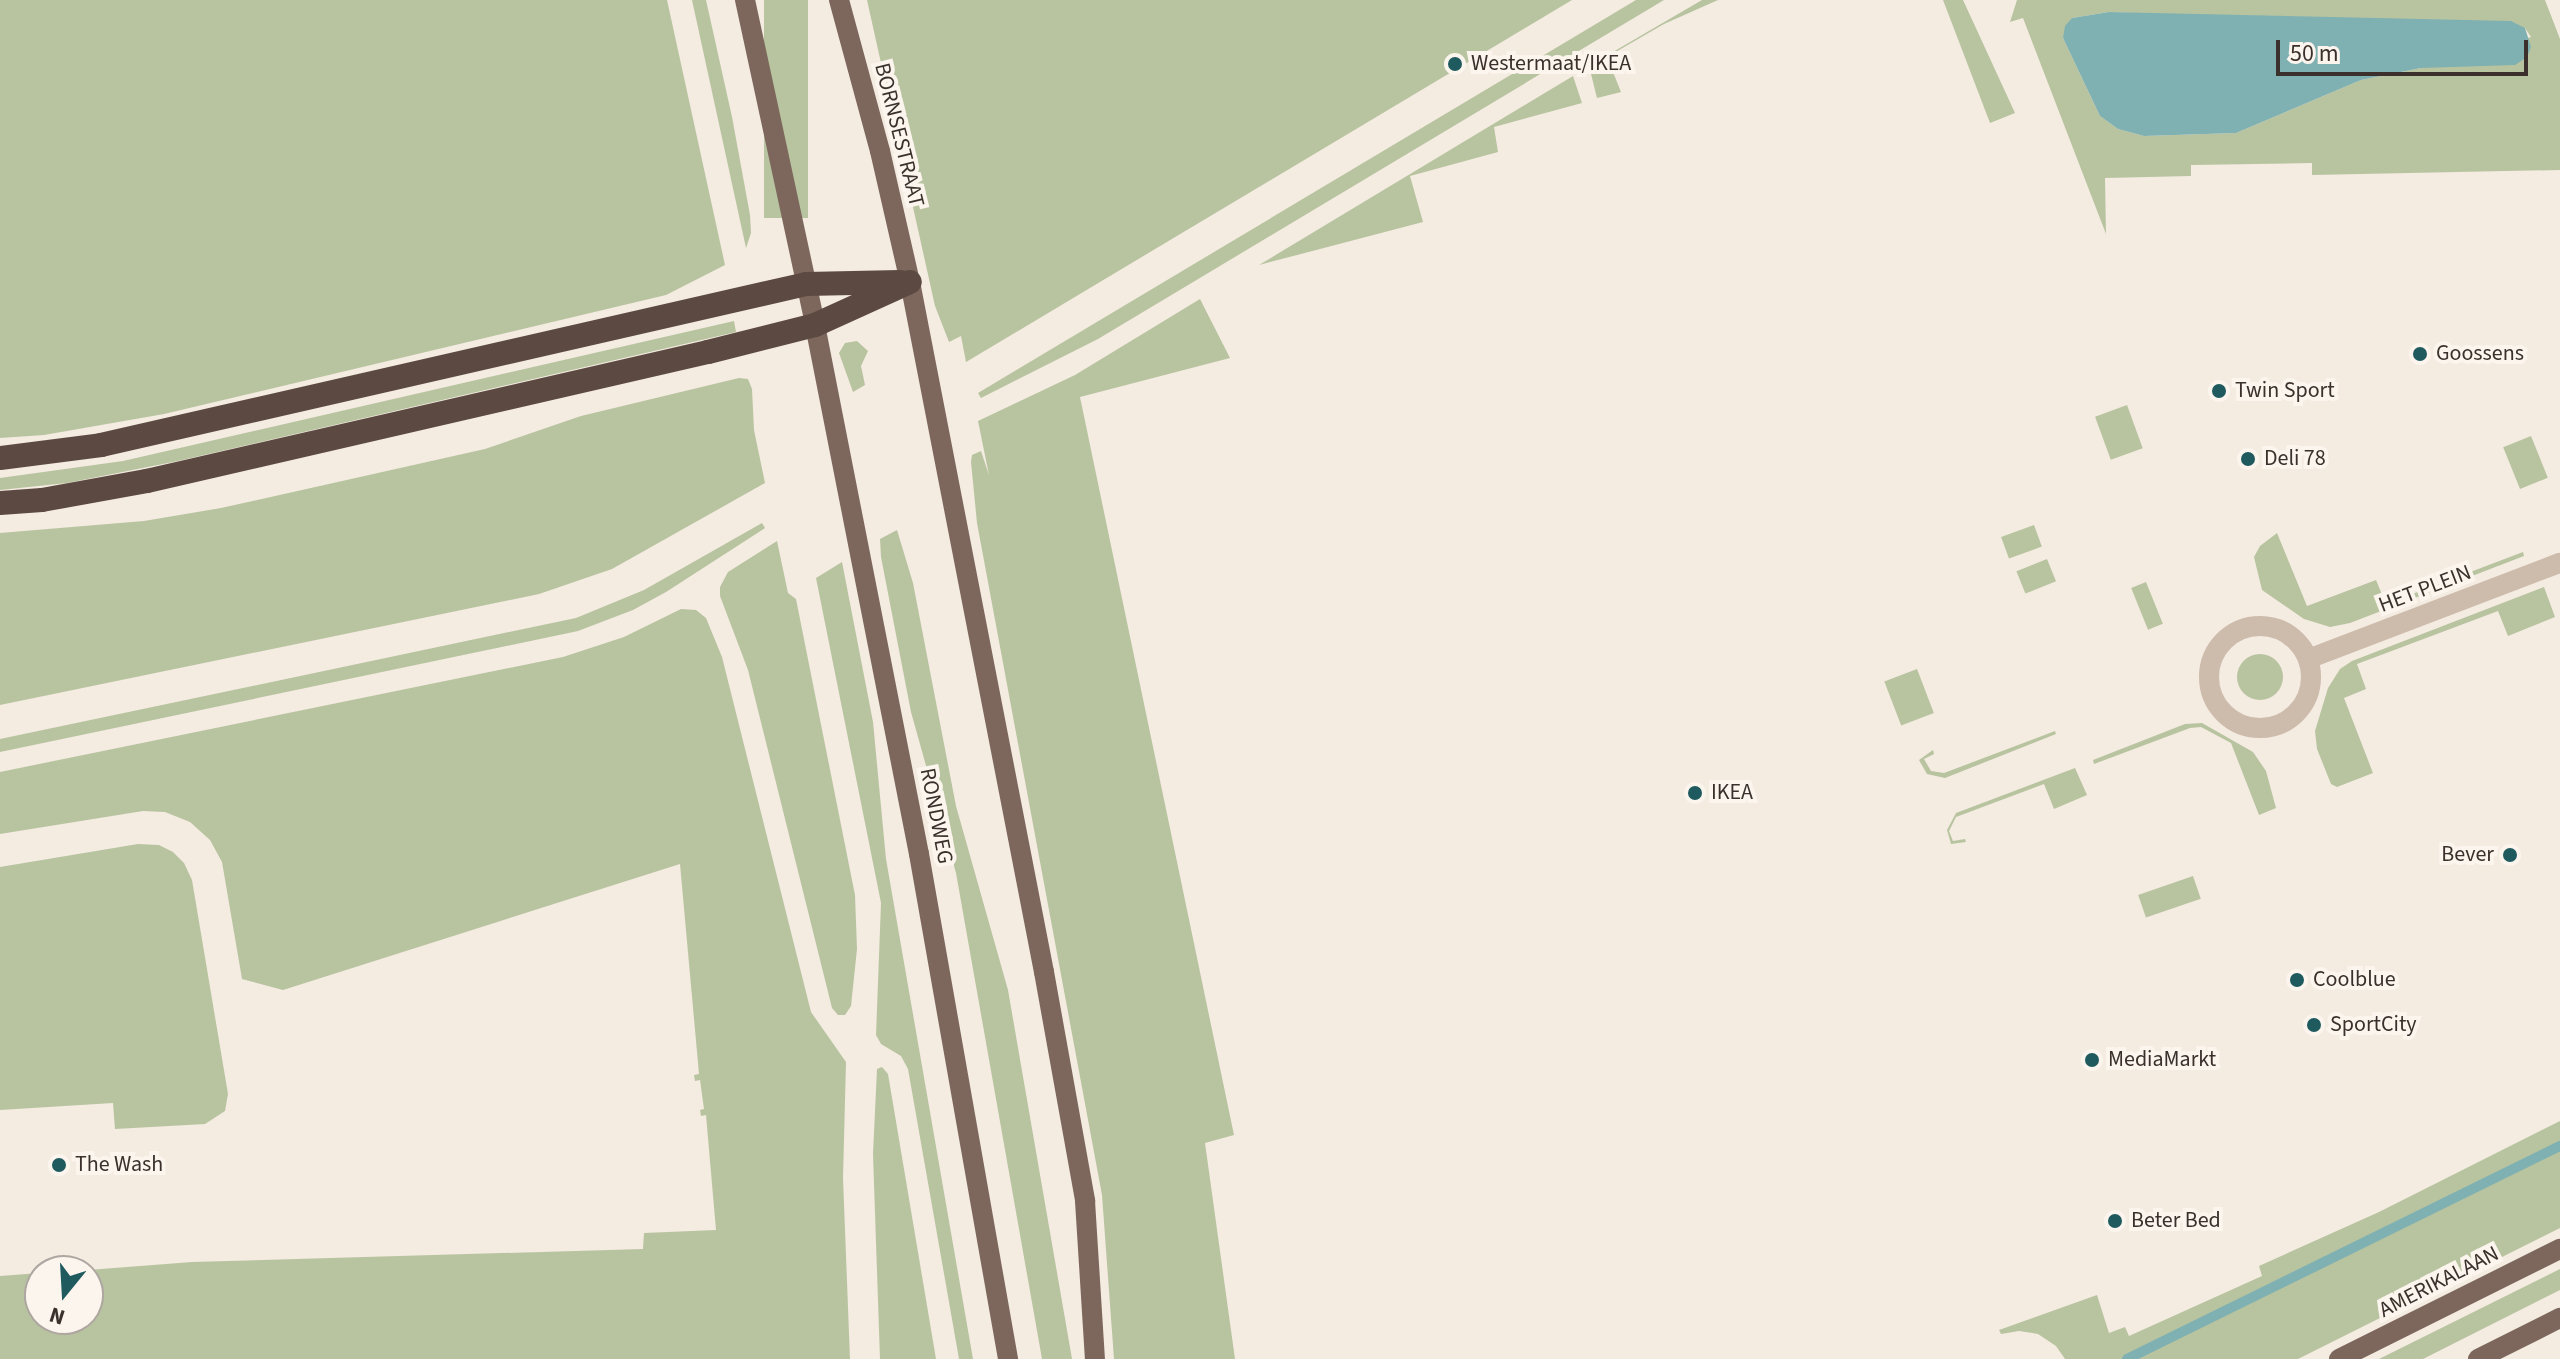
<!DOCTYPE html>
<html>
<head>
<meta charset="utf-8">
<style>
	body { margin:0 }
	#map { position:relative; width:2560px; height:1359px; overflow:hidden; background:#f4ebe1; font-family:"Source Sans 3",sans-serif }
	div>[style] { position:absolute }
	.green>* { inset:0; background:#b8c4a0; transform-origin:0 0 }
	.round { border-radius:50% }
	.water>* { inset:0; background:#7fb0b2 }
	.stream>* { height:10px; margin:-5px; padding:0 5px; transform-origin:5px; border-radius:5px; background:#7fb0b2 }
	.minor>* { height:20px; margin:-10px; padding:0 10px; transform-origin:10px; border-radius:10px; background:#cdbbac }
	.minor>.ring { margin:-10px; padding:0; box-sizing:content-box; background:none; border:20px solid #cdbbac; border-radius:50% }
	.major>* { height:20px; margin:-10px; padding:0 10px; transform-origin:10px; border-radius:10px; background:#7d675c }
	.highway>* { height:24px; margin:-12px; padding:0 12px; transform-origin:12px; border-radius:12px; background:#5c4a42 }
	.dots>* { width:22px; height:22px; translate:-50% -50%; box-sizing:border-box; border:4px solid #fbf5ee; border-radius:50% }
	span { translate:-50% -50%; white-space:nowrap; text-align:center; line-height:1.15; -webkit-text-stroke:8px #fbf5ee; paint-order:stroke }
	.poi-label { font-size:22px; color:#3b302b }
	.left { translate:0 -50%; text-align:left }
	.right { translate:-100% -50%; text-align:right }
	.street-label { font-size:22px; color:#3b302b }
	.north { position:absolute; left:24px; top:1255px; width:80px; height:80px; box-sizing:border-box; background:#fbf5ee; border:2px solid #aea6a0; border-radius:50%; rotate:198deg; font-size:22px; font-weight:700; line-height:32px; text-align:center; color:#3b302b }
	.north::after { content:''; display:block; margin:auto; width:28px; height:36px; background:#1f5a5e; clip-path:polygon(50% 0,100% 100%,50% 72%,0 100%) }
	.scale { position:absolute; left:2276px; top:40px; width:252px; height:36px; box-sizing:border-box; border:4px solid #3b302b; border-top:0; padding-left:10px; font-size:24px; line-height:28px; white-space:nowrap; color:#3b302b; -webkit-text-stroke:6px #fbf5ee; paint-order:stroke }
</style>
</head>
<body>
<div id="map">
	<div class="green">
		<i style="clip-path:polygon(0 0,667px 0,725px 265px,666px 295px,164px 414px,44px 435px,0 438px)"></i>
		<i style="clip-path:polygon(692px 0,706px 0,732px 117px,750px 215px,751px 233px,746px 248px)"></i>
		<i style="left:764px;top:0;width:44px;height:218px"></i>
		<i style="clip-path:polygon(867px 0,1572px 0,966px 362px,961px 336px,949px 342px,935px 306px)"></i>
		<i style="clip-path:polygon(1636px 0,1664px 0,1098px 339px,981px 398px,978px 393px)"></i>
		<i style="clip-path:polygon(1702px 0,1718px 0,1664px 24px,1607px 57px,1621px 92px,1597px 98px,1589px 66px)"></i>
		<i style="clip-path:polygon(1943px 0,1963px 0,2015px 113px,1990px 123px)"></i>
		<i style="clip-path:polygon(evenodd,2017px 0,2545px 0,2560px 39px,2560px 170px,2312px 175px,2312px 163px,2191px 165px,2191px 176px,2105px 178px,2106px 234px,2023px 18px,2010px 22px,2017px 0,2109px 12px,2525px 28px,2531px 37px,2421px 68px,2361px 80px,2236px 133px,2144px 136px,2118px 129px,2100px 116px,2063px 38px,2072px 18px,2109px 12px)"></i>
		<i style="clip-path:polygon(1573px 76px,1582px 103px,1494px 127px,1498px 152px,1410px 176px,1423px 222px,1259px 265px)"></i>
		<i style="clip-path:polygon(1200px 299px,1230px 358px,1080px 397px,1234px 1135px,1205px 1143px,1235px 1359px,1114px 1359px,1102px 1195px,977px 523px,971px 462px,972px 455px,981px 451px,989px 475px,978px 421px,1075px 375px)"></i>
		<i style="clip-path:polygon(734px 321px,736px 332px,178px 461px,67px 483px,0 490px,0 478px,123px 461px)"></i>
		<i style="clip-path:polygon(857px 341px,868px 351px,861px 366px,865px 385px,853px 392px,839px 353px,845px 343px)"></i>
		<i style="clip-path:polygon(739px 378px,748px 379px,752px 389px,754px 430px,765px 483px,612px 569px,539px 594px,0 705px,0 533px,144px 521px,221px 508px,485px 449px,581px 416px)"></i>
		<i style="left:2127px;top:405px;width:46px;height:34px;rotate:70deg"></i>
		<i style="left:2531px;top:436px;width:45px;height:30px;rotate:68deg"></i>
		<i style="clip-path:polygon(762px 523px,765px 528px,666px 592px,633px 610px,578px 631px,0 752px,0 739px,576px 618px,644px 590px)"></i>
		<i style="left:2034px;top:525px;width:23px;height:35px;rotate:70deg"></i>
		<i style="clip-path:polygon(897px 530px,913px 583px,956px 806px,1008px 990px,1072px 1359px,1042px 1359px,956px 873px,911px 712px,881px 557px,880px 539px)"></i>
		<i style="clip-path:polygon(2277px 533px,2307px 606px,2376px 580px,2386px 604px,2523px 552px,2524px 556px,2350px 623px,2330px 627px,2304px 619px,2262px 590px,2254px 557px,2260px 546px)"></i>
		<i style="clip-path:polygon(777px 541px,788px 593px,796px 599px,855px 895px,857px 949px,851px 1006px,845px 1015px,838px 1015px,832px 1008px,748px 670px,720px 596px,720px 587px,728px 572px)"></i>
		<i style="left:2047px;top:559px;width:24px;height:33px;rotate:68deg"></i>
		<i style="clip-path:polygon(842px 562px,873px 722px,886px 859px,973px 1359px,959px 1359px,908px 1069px,901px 1056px,881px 1044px,876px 1035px,881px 903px,816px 578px)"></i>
		<i style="left:2146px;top:582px;width:45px;height:16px;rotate:68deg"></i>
		<i style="clip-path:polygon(2544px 587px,2555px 617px,2508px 636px,2498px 611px,2357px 664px,2366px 689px,2344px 698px,2373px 773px,2337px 787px,2331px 784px,2317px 749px,2315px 731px,2328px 688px,2340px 669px,2352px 661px)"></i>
		<i style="clip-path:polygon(681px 609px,696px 610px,706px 618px,722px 657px,811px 1012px,846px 1062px,843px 1178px,850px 1359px,0 1359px,0 1276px,40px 1273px,40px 1319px,88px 1319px,88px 1271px,75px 1271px,192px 1262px,643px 1249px,644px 1233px,716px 1230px,706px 1115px,701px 1116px,700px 1110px,704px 1109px,700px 1080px,695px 1081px,694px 1075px,699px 1074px,680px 864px,283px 990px,242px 979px,222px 862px,210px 840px,190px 822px,165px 812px,143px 811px,0 834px,0 772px,563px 657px,624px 637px)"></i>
		<i class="round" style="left:2237px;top:654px;width:46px;height:46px"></i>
		<i style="left:1917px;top:669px;width:47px;height:35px;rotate:69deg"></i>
		<i style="clip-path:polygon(2202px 723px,2253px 752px,2266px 771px,2276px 808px,2259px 815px,2231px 743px,2201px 727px,2190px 728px,2094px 764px,2093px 760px,2185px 724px)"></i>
		<i style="clip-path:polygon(2055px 731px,2056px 734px,1945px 778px,1927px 774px,1919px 760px,1933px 750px,1934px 754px,1924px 759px,1931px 771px,1944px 773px)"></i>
		<i style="clip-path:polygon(2075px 768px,2087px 795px,2054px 809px,2044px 784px,1956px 817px,1949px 831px,1953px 841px,1965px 839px,1966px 842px,1951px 844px,1947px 830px,1956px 813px)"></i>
		<i style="clip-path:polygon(138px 844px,159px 845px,173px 852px,184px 863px,192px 880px,228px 1094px,225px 1111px,205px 1124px,115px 1129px,113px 1103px,0 1110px,0 867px)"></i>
		<i style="left:2193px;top:876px;width:24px;height:58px;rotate:71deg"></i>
		<i style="clip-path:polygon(882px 1067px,888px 1074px,936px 1359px,880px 1359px,873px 1154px,877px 1069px)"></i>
		<i style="clip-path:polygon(2560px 1121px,2560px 1228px,2298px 1359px,2065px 1359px,2056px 1346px,2038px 1334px,2019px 1331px,2001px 1334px,1999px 1330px,2097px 1295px,2109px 1333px,2125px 1327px,2129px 1336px,2262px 1276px,2259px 1266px,2379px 1212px)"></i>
		<i style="clip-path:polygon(2560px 1269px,2560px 1290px,2423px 1359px,2379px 1359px)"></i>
	</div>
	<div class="water">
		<i style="clip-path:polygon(2109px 12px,2511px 21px,2525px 28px,2531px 47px,2527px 57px,2515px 65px,2421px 68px,2361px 80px,2236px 133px,2144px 136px,2118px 129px,2100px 116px,2063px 38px,2065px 26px,2072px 18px)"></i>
	</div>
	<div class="stream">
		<i style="left:2127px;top:1359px;width:483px;rotate:-26.2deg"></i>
	</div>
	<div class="minor">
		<i class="ring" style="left:2209px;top:626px;width:82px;height:82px"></i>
		<i style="left:2308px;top:659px;width:270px;rotate:-20.9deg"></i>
	</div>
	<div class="major">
		<i style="left:745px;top:0;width:332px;rotate:77.8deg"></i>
		<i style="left:815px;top:325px;width:539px;rotate:78.88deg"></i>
		<i style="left:919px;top:854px;width:513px;rotate:80deg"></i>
		<i style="left:839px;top:0;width:156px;rotate:74.8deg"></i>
		<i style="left:880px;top:151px;width:134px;rotate:77.1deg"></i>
		<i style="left:910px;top:282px;width:703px;rotate:79.01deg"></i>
		<i style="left:1044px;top:972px;width:233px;rotate:79.8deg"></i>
		<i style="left:1085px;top:1201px;width:158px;rotate:86.4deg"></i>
		<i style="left:2339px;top:1359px;width:247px;rotate:-26.5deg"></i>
		<i style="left:2478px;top:1359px;width:92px;rotate:-26.6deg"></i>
	</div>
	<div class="highway">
		<i style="left:0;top:458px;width:102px;rotate:-7.3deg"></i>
		<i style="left:101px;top:445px;width:723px;rotate:-12.86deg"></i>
		<i style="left:806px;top:284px;width:94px;rotate:-1.2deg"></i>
		<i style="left:0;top:503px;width:42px;rotate:-4.1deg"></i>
		<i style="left:42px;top:500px;width:107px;rotate:-10.3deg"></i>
		<i style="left:147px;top:481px;width:576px;rotate:-12.95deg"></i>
		<i style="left:708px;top:352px;width:110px;rotate:-14.2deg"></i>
		<i style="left:815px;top:325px;width:104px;rotate:-24.4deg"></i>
	</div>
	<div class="dots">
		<i style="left:1455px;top:64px;background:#1f5a5e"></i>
		<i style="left:2420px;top:354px;background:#1f5a5e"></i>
		<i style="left:2219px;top:391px;background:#1f5a5e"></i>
		<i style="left:2248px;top:459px;background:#1f5a5e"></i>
		<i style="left:1695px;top:793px;background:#1f5a5e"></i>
		<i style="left:2510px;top:855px;background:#1f5a5e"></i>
		<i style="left:2297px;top:980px;background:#1f5a5e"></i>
		<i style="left:2314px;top:1025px;background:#1f5a5e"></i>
		<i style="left:2092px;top:1060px;background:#1f5a5e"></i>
		<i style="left:59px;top:1165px;background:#1f5a5e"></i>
		<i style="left:2115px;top:1221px;background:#1f5a5e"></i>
	</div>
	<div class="poi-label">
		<span class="left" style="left:1471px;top:64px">Westermaat/IKEA</span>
		<span class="left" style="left:2436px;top:354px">Goossens</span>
		<span class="left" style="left:2235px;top:391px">Twin Sport</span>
		<span class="left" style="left:2264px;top:459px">Deli 78</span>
		<span class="left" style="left:1711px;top:793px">IKEA</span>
		<span class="right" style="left:2494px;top:855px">Bever</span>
		<span class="left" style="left:2313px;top:980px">Coolblue</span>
		<span class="left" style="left:2330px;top:1025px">SportCity</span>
		<span class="left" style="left:2108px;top:1060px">MediaMarkt</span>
		<span class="left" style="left:75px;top:1165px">The Wash</span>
		<span class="left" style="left:2131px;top:1221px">Beter Bed</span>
	</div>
	<div class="street-label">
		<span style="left:899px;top:135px;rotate:76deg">BORNSESTRAAT</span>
		<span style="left:2425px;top:589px;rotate:-21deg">HET PLEIN</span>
		<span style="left:936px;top:816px;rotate:79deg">RONDWEG</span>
		<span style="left:2439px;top:1282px;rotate:-27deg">AMERIKALAAN</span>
	</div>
	<div class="north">N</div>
	<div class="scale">50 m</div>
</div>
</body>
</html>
